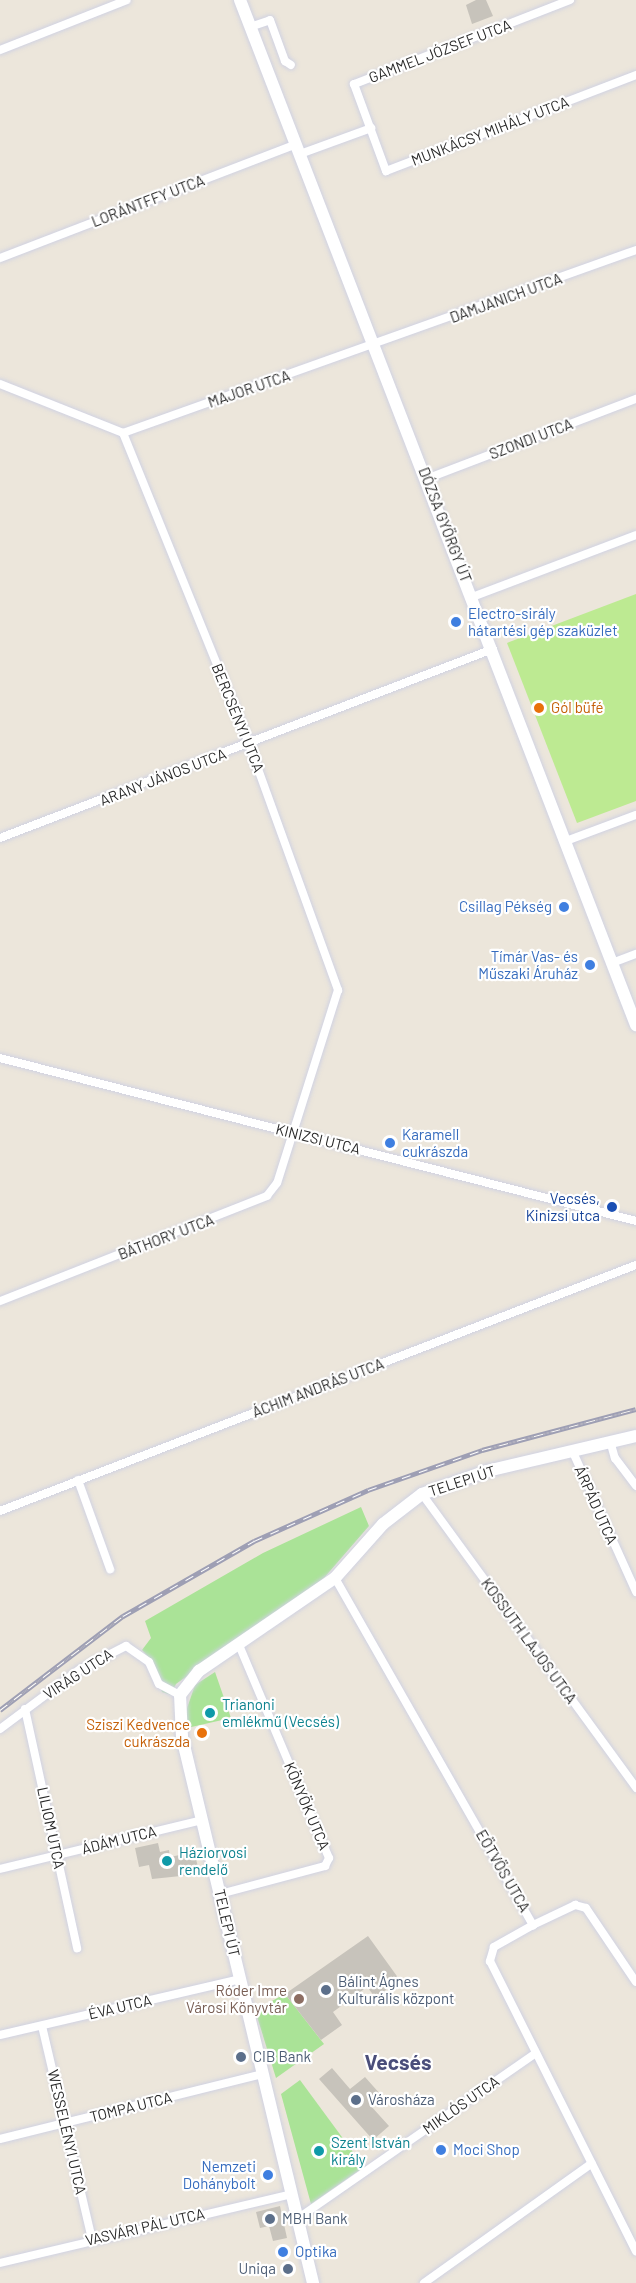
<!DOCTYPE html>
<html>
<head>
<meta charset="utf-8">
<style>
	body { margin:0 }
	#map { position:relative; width:636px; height:2283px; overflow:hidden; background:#ece6db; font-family:Barlow,sans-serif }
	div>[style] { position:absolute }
	.green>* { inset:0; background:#aae397 }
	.pitch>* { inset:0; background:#bdea92 }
	.building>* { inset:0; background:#c7c3bb }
	.roads { filter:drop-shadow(0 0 2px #d0d2e2) drop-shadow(0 0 2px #d0d2e2) }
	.street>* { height:8px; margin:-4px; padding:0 4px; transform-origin:4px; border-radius:4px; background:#fff }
	.secondary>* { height:12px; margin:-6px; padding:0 6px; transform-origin:6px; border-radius:6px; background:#fff }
	.rail>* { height:5px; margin-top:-2.5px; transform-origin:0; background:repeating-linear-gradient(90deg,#fff 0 9px,#9e9fb4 0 18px); box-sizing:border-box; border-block:2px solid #9e9fb4 }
	.dots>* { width:16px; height:16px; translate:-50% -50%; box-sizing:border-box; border:3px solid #fff; border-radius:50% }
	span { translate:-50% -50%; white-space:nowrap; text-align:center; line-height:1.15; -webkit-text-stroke:4.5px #fff; paint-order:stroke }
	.street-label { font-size:15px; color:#292929 }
	.shop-label { font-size:15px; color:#366cbe }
	.left { translate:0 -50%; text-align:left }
	.right { translate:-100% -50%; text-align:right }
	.food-label { font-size:15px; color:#c56008 }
	.transit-label { font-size:15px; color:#164399 }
	.culture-label { font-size:15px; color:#0d838f }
	.service-label { font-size:15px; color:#4e5e75 }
	.education-label { font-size:15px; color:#785e54 }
	.district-label { font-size:21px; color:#4a4e7a; font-weight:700 }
</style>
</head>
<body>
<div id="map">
	<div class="green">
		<i style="clip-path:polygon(361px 1507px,369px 1526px,324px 1578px,176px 1684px,171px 1695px,162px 1692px,152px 1661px,142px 1650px,151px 1638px,145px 1621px,263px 1553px)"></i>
		<i style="clip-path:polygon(215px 1672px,231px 1718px,187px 1728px,185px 1714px,195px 1685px)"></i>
		<i style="clip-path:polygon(285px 1994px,324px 2044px,276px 2078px,255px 2010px)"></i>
		<i style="clip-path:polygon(300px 2080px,364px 2167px,311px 2204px,281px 2094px)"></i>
	</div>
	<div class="pitch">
		<i style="clip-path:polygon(636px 594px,636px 801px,577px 823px,507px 643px)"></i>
	</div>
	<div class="building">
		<i style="clip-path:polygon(476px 0,486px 0,493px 16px,472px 24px,466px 5px)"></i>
		<i style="clip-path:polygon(158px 1843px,160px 1852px,169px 1850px,170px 1857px,194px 1852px,200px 1874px,152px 1879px,149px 1865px,139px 1867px,135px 1848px)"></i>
		<i style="clip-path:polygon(368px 1936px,399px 1979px,376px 1998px,367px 1987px,333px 2012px,342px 2025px,321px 2040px,285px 1994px)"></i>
		<i style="clip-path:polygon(332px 2068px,350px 2089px,365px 2077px,381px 2095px,370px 2105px,389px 2126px,373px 2140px,319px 2079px)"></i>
		<i style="clip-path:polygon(280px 2206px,287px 2238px,273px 2241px,269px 2226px,260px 2228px,256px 2212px)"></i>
	</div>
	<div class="roads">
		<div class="street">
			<i style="left:570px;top:0;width:232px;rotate:158.7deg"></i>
			<i style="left:354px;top:84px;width:93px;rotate:69.8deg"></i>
			<i style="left:386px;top:171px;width:268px;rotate:-21deg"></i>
			<i style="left:250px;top:27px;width:21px;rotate:-19deg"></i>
			<i style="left:270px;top:20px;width:44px;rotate:69.9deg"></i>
			<i style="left:285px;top:61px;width:7px;rotate:34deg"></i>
			<i style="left:0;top:50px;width:136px;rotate:-21.5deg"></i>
			<i style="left:300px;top:154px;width:76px;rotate:-20.1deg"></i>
			<i style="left:0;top:258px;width:318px;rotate:-21deg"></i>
			<i style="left:0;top:384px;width:132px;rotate:21.7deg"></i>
			<i style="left:123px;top:433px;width:336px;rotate:67.9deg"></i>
			<i style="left:249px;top:744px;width:262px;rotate:70.1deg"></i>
			<i style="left:338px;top:990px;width:202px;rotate:107.5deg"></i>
			<i style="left:277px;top:1183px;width:16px;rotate:128deg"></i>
			<i style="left:267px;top:1196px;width:287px;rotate:158.5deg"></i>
			<i style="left:123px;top:433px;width:545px;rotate:-19.63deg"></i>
			<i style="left:426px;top:479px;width:225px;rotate:-20.9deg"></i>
			<i style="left:472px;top:597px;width:175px;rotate:-20.7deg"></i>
			<i style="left:0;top:838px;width:528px;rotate:-20.98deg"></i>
			<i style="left:566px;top:841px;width:75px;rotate:-20.4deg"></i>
			<i style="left:612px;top:963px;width:26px;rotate:-21deg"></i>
			<i style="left:0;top:1058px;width:657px;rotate:14.37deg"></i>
			<i style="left:610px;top:1441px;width:18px;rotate:74deg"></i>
			<i style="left:615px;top:1458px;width:35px;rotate:53deg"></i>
			<i style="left:572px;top:1450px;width:156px;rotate:65.7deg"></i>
			<i style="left:78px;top:1480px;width:95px;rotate:70.2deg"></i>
			<i style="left:422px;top:1494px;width:364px;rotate:53.9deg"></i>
			<i style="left:0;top:1511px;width:682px;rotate:-21.15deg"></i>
			<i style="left:335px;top:1578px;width:400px;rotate:60.3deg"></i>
			<i style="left:533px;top:1925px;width:45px;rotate:150.6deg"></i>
			<i style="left:494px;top:1947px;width:15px;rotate:106deg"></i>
			<i style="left:490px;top:1961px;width:325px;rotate:63.3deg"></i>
			<i style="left:25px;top:1709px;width:245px;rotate:77.7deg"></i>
			<i style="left:0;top:1729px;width:99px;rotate:-36.8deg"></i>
			<i style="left:79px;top:1670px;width:53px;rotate:-27.1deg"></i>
			<i style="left:126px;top:1646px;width:28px;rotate:35deg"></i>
			<i style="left:149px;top:1662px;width:24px;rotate:66deg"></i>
			<i style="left:159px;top:1684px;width:24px;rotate:28deg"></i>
			<i style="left:0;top:1869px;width:208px;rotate:-13.6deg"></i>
			<i style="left:220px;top:1894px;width:109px;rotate:-14.9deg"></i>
			<i style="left:325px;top:1866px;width:9px;rotate:-63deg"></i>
			<i style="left:329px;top:1858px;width:231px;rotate:-112.9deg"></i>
			<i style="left:533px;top:1925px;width:47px;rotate:-25.5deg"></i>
			<i style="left:575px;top:1905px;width:11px;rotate:15deg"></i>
			<i style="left:586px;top:1908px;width:89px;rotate:56deg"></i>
			<i style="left:42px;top:2026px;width:219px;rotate:76.8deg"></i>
			<i style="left:0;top:2035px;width:246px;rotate:-13.1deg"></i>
			<i style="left:0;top:2139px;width:271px;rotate:-13.9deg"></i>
			<i style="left:297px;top:2219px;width:291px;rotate:-34.8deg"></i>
			<i style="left:0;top:2263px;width:299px;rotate:-13.3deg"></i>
			<i style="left:424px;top:2283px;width:206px;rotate:-35.5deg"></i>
		</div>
		<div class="secondary">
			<i style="left:240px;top:0;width:1099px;rotate:68.88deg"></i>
			<i style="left:313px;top:2283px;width:561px;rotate:-103.49deg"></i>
			<i style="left:182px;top:1737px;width:42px;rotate:-92.7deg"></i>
			<i style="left:180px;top:1695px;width:31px;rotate:-52deg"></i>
			<i style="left:199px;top:1671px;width:165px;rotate:-34.4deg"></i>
			<i style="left:335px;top:1578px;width:72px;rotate:-48.4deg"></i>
			<i style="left:383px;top:1524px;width:49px;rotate:-37.6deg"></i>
			<i style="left:422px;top:1494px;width:69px;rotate:-19.5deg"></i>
			<i style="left:487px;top:1471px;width:153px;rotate:-13.2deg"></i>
		</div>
	</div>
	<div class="rail">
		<i style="left:0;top:1710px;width:155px;rotate:-37.4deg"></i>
		<i style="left:123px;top:1616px;width:151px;rotate:-29.8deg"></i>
		<i style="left:254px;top:1541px;width:125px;rotate:-24.1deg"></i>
		<i style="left:368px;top:1490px;width:121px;rotate:-19.3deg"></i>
		<i style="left:482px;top:1450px;width:159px;rotate:-14.9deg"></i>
	</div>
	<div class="dots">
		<i style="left:456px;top:622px;background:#3f7fe0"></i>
		<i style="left:539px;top:708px;background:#e8710a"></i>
		<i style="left:564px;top:907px;background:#3f7fe0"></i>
		<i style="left:590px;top:965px;background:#3f7fe0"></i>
		<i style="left:390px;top:1143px;background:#3f7fe0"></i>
		<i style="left:612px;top:1207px;background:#1a4fb4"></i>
		<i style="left:210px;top:1713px;background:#0f9aa8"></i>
		<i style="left:202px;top:1733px;background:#e8710a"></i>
		<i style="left:167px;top:1861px;background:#0f9aa8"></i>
		<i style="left:326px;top:1990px;background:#5c6f8a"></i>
		<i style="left:299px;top:1999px;background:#8d6e63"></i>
		<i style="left:241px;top:2057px;background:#5c6f8a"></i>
		<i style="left:356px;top:2100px;background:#5c6f8a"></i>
		<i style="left:441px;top:2150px;background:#3f7fe0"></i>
		<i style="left:319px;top:2151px;background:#0f9aa8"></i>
		<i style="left:268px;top:2175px;background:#3f7fe0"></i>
		<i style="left:270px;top:2219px;background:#5c6f8a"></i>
		<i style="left:283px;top:2252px;background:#3f7fe0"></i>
		<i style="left:288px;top:2269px;background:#5c6f8a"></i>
	</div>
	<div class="street-label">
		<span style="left:440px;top:51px;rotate:-21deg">GAMMEL JÓZSEF UTCA</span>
		<span style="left:490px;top:131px;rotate:-21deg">MUNKÁCSY MIHÁLY UTCA</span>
		<span style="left:148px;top:201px;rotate:-21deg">LORÁNTFFY UTCA</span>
		<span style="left:506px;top:298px;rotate:-20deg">DAMJANICH UTCA</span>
		<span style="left:249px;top:389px;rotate:-19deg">MAJOR UTCA</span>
		<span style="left:531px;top:439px;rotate:-21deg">SZONDI UTCA</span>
		<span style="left:445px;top:525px;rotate:69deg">DÓZSA GYÖRGY ÚT</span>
		<span style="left:238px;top:718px;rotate:68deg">BERCSÉNYI UTCA</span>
		<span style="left:163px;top:777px;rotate:-21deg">ARANY JÁNOS UTCA</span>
		<span style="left:318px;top:1139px;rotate:14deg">KINIZSI UTCA</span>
		<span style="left:166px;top:1237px;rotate:-21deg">BÁTHORY UTCA</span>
		<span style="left:318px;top:1388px;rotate:-21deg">ÁCHIM ANDRÁS UTCA</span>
		<span style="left:462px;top:1481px;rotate:-18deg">TELEPI ÚT</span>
		<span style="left:596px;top:1505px;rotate:66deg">ÁRPÁD UTCA</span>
		<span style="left:529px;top:1641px;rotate:54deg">KOSSUTH LAJOS UTCA</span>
		<span style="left:78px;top:1674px;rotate:-33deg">VIRÁG UTCA</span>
		<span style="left:307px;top:1806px;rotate:67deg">KÖNYÖK UTCA</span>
		<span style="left:51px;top:1828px;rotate:78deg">LILIOM UTCA</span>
		<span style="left:119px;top:1840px;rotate:-14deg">ÁDÁM UTCA</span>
		<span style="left:503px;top:1871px;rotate:60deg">EÖTVÖS UTCA</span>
		<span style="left:227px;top:1923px;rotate:77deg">TELEPI ÚT</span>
		<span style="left:120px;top:2007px;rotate:-13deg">ÉVA UTCA</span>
		<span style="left:461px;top:2105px;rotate:-35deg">MIKLÓS UTCA</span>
		<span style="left:131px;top:2107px;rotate:-14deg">TOMPA UTCA</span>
		<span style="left:67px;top:2132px;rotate:77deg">WESSELÉNYI UTCA</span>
		<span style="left:145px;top:2227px;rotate:-13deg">VASVÁRI PÁL UTCA</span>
	</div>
	<div class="shop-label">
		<span class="left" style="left:468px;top:622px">Electro-sirály<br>hátartési gép szaküzlet</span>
		<span class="right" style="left:552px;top:907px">Csillag Pékség</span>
		<span class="right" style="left:578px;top:965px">Tímár Vas- és<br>Műszaki Áruház</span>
		<span class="left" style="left:402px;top:1143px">Karamell<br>cukrászda</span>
		<span class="left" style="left:453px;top:2150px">Moci Shop</span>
		<span class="right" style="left:256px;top:2175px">Nemzeti<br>Dohánybolt</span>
		<span class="left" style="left:295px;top:2252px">Optika</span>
	</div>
	<div class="food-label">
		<span class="left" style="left:551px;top:708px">Gól büfé</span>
		<span class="right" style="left:190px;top:1733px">Sziszi Kedvence<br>cukrászda</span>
	</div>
	<div class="transit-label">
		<span class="right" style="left:600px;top:1207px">Vecsés,<br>Kinizsi utca</span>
	</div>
	<div class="culture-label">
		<span class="left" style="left:222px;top:1713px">Trianoni<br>emlékmű (Vecsés)</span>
		<span class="left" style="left:179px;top:1861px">Háziorvosi<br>rendelő</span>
		<span class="left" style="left:331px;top:2151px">Szent István<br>király</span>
	</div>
	<div class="service-label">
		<span class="left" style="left:338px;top:1990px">Bálint Ágnes<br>Kulturális központ</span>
		<span class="left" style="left:253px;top:2057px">CIB Bank</span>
		<span class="left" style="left:368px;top:2100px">Városháza</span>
		<span class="left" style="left:282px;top:2219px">MBH Bank</span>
		<span class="right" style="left:276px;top:2269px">Uniqa</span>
	</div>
	<div class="education-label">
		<span class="right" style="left:287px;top:1999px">Róder Imre<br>Városi Könyvtár</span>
	</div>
	<div class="district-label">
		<span style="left:398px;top:2062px">Vecsés</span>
	</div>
</div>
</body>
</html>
